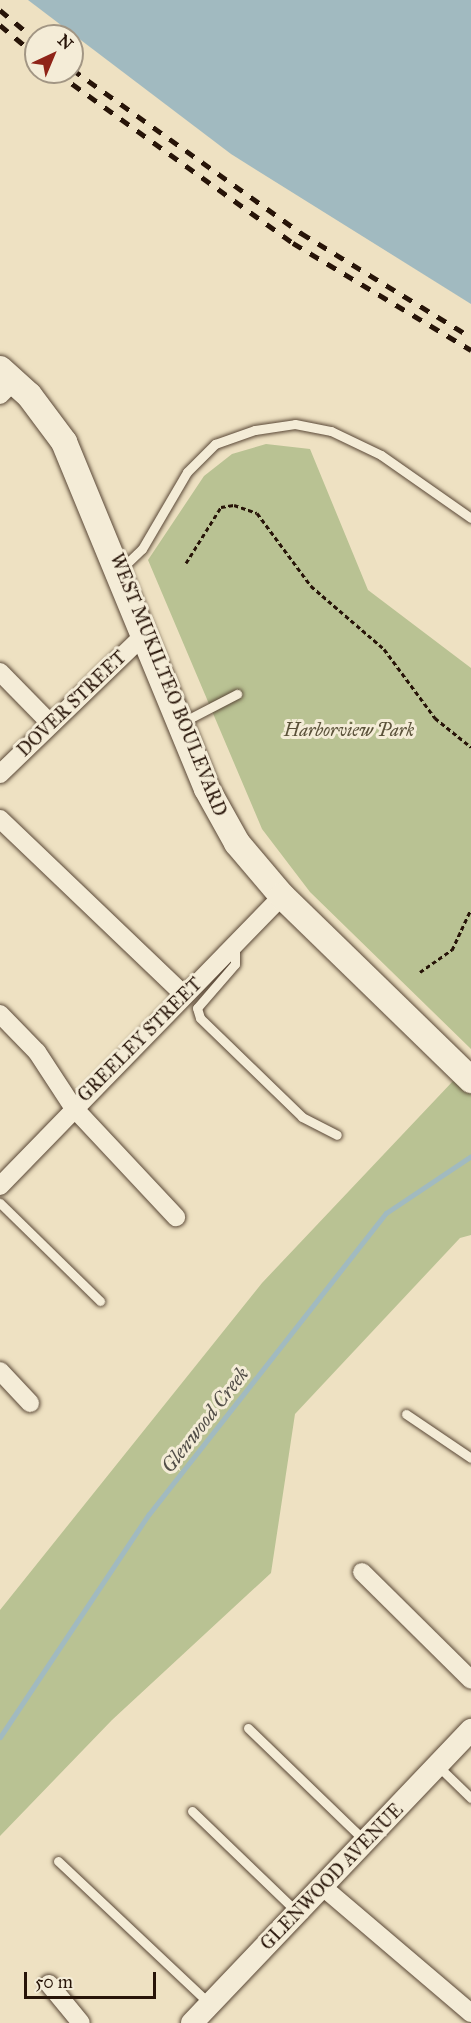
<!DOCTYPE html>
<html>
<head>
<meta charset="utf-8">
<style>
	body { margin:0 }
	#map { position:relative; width:471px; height:2023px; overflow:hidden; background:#eee1c2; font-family:"IM FELL Great Primer",serif }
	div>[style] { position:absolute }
	.green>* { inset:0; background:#b9c293 }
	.water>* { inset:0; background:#a1bac0 }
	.stream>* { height:5px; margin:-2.5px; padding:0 2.5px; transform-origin:2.5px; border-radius:2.5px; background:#a1bac0 }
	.path>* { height:3px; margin-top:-1.5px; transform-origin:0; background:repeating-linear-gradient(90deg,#271408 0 4.5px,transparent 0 7.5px) }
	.roads { filter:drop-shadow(0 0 2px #594736) drop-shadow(0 0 2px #594736) }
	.service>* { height:9px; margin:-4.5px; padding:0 4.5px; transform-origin:4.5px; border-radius:4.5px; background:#f4ecd7 }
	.minor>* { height:18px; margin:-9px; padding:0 9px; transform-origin:9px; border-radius:9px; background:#f4ecd7 }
	.tertiary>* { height:22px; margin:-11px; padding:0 11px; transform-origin:11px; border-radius:11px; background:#f4ecd7 }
	.secondary>* { height:26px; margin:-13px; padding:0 13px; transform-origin:13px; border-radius:13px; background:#f4ecd7 }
	.rail>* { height:4.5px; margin-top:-2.25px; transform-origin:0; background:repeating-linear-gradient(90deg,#271408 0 10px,transparent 0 20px) }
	span { translate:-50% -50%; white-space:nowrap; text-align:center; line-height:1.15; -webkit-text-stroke:6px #f4ecd7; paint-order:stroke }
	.street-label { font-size:18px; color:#271408 }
	.park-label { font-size:18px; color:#5a5139; font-style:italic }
	.water-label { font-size:20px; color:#524e48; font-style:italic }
	.north { position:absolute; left:24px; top:24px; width:60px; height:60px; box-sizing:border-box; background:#f4ecd7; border:2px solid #a29684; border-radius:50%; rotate:44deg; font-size:16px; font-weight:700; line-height:24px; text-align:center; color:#271408 }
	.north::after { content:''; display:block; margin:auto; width:21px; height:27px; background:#8f2418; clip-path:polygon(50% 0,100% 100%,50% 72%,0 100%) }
	.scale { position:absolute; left:24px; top:1972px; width:132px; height:27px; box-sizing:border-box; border:3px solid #271408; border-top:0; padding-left:8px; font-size:18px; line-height:21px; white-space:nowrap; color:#271408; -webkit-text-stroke:4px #f4ecd7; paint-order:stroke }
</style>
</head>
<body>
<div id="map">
	<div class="green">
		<i style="clip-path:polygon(266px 444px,310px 449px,368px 590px,471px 668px,471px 1049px,310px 892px,262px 829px,148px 560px,204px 476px,232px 454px)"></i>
		<i style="clip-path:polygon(471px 1062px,471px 1235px,460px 1238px,295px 1414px,271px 1573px,112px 1720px,0 1836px,0 1610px,262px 1283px)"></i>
	</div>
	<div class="water">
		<i style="clip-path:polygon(28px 0,471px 0,471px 304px,231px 154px)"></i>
	</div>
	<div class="stream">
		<i style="left:0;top:1737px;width:268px;rotate:-56.3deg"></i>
		<i style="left:149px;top:1514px;width:383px;rotate:-51.8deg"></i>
		<i style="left:386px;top:1213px;width:102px;rotate:-33.8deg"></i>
	</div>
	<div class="path">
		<i style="left:186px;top:563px;width:66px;rotate:-58deg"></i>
		<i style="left:221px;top:507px;width:13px;rotate:-9deg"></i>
		<i style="left:234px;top:505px;width:24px;rotate:19deg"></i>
		<i style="left:257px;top:513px;width:91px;rotate:53.5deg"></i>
		<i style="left:311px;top:586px;width:96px;rotate:40.8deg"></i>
		<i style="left:384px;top:649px;width:86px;rotate:53.5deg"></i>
		<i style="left:435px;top:718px;width:46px;rotate:38.9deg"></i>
		<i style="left:420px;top:972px;width:39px;rotate:-35deg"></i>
		<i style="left:452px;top:950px;width:45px;rotate:-65.1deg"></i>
	</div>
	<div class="roads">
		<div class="service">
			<i style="left:120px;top:570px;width:30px;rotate:-44deg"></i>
			<i style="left:142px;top:549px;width:89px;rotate:-59.7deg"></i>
			<i style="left:187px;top:472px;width:40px;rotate:-45deg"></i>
			<i style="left:215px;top:444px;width:42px;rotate:-19.3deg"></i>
			<i style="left:255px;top:430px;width:40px;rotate:-8.5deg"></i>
			<i style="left:295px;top:424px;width:37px;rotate:11deg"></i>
			<i style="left:331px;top:431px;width:55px;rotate:25.6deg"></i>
			<i style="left:381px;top:455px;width:110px;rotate:35deg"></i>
			<i style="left:183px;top:722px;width:61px;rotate:-27.4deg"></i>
			<i style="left:235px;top:946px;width:18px;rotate:90deg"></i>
			<i style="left:235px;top:964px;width:58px;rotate:130.8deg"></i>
			<i style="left:197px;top:1008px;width:10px;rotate:73deg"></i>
			<i style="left:200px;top:1018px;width:142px;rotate:44.1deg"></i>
			<i style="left:302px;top:1117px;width:39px;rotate:27deg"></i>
			<i style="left:0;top:1203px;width:140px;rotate:44.4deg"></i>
			<i style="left:406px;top:1414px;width:78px;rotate:34.1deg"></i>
			<i style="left:248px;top:1728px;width:163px;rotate:44deg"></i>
			<i style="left:438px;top:1766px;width:46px;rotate:44.1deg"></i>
			<i style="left:192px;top:1811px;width:146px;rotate:43.9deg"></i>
			<i style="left:58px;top:1861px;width:209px;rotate:43.3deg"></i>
		</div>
		<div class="minor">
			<i style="left:0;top:395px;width:20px;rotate:-45deg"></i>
			<i style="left:0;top:672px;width:71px;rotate:45.6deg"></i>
			<i style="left:0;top:774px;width:202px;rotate:-44deg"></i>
			<i style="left:0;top:819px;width:255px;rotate:43.7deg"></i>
			<i style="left:0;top:1014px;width:53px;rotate:45.8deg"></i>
			<i style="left:37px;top:1052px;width:66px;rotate:56.8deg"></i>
			<i style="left:73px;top:1107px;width:151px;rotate:46.9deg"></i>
			<i style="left:0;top:1186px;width:405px;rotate:-45.8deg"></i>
			<i style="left:0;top:1371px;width:44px;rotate:46.8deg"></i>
			<i style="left:362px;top:1572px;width:153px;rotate:44.7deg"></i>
			<i style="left:324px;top:1888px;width:193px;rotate:40.4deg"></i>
			<i style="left:49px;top:1984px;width:50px;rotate:50.6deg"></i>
		</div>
		<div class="tertiary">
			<i style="left:192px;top:2023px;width:405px;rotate:-46.4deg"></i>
		</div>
		<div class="secondary">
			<i style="left:0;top:369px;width:39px;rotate:42deg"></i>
			<i style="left:29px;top:395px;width:59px;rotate:53.3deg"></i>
			<i style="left:64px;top:442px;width:375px;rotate:67.6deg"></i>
			<i style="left:207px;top:789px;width:62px;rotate:60.9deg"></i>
			<i style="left:237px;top:843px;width:70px;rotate:49.7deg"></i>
			<i style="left:282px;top:896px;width:264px;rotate:44.2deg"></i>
		</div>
	</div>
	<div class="rail">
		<i style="left:0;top:10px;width:47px;rotate:39.8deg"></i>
		<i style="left:0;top:25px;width:47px;rotate:39.8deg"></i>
		<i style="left:72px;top:69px;width:282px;rotate:35.6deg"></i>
		<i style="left:301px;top:233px;width:199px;rotate:31.5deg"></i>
		<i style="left:56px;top:72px;width:292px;rotate:35.8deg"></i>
		<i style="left:293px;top:243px;width:208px;rotate:31deg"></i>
	</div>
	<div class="street-label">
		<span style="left:168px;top:685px;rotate:68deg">WEST MUKILTEO BOULEVARD</span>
		<span style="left:72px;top:704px;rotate:-44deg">DOVER STREET</span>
		<span style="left:140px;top:1040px;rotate:-45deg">GREELEY STREET</span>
		<span style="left:332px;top:1877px;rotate:-46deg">GLENWOOD AVENUE</span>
	</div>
	<div class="park-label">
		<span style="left:349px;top:730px">Harborview Park</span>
	</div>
	<div class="water-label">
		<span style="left:205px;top:1420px;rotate:-52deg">Glenwood Creek</span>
	</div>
	<div class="north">N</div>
	<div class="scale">50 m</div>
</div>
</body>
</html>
